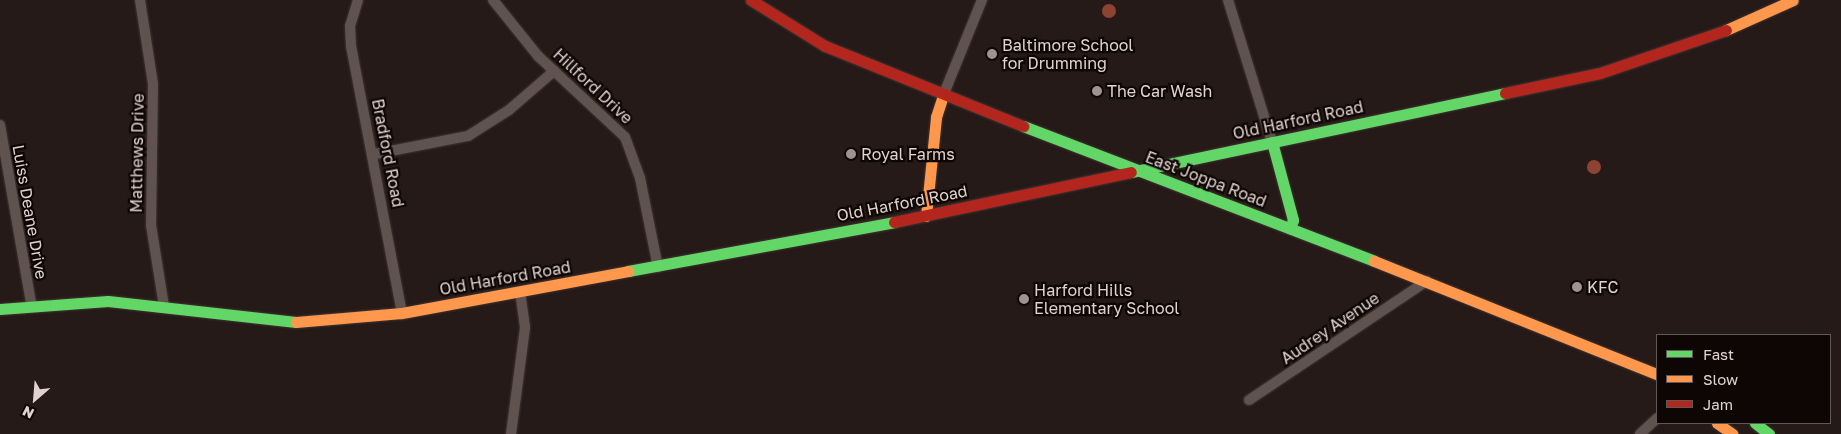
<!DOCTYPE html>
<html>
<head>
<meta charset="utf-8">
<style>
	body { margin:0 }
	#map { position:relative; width:1841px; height:434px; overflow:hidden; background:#261a18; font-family:"Golos Text",sans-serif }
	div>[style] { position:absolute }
	.water>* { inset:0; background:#8e4231 }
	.round { border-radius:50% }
	.roads { filter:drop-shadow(0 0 1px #3f3532) drop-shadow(0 0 1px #3f3532) }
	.street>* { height:10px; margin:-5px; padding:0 5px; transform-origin:5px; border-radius:5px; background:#60524f }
	.fast>* { height:11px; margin:-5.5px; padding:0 5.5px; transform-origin:5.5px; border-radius:5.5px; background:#63d668 }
	.slow>* { height:11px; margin:-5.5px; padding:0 5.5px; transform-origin:5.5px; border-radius:5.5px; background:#ff974d }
	.jam>* { height:11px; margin:-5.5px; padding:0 5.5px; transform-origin:5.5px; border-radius:5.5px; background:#b3261e }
	.dots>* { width:14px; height:14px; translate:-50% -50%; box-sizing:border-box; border:2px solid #0e0604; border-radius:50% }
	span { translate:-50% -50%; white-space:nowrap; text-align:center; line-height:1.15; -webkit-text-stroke:4.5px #0e0604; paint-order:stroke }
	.poi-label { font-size:16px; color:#e1d2ce }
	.left { translate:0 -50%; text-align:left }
	.street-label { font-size:16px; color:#e1d2ce }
	.legend { position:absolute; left:1656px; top:334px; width:175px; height:90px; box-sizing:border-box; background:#0e0604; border:1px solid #625855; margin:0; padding:6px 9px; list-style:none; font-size:15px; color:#e1d2ce }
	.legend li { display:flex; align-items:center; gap:10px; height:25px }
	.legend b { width:25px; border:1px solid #625855 }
	.north { position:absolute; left:10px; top:374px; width:50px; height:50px; -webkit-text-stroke:4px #0e0604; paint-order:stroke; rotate:207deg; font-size:14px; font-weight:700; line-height:20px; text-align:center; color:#e1d2ce }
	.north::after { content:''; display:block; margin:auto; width:18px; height:22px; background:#e1d2ce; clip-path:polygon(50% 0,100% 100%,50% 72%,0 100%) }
</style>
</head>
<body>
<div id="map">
	<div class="water">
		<i class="round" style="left:1102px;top:4px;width:14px;height:14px"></i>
		<i class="round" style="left:1587px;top:160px;width:14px;height:14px"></i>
	</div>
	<div class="roads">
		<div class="street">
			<i style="left:140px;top:0;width:85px;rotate:81.2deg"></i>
			<i style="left:153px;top:84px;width:141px;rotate:90.8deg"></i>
			<i style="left:151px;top:225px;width:82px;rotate:80.9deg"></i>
			<i style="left:358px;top:0;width:27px;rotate:107deg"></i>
			<i style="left:350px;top:26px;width:20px;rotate:87deg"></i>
			<i style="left:351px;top:46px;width:272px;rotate:79.2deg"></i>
			<i style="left:493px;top:0;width:72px;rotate:51.2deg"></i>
			<i style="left:538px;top:56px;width:119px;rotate:43deg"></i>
			<i style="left:625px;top:137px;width:44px;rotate:69.9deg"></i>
			<i style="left:640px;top:178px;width:91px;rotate:78.6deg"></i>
			<i style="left:1228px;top:0;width:149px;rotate:72.8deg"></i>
			<i style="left:943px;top:96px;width:104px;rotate:-67.9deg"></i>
			<i style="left:0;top:125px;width:181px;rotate:80.1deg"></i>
			<i style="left:375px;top:154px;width:95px;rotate:-11deg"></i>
			<i style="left:468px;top:136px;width:49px;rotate:-32.4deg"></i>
			<i style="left:509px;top:110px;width:60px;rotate:-40.9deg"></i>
			<i style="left:1249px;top:400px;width:214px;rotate:-33.8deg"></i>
			<i style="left:511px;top:434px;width:108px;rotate:-82.5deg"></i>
			<i style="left:525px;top:327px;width:35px;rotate:-98deg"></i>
			<i style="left:1640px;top:434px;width:23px;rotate:-43deg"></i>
		</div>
		<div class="fast">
			<i style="left:1023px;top:126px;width:376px;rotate:21deg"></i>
			<i style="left:1272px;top:142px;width:81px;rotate:74.9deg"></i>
			<i style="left:1293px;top:220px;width:9px;rotate:111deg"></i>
			<i style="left:1131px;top:172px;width:382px;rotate:-11.9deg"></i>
			<i style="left:628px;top:271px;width:270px;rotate:-10.4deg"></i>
			<i style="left:0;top:309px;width:108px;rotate:-4.2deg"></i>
			<i style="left:108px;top:301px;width:189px;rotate:6.4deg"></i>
			<i style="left:1755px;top:423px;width:18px;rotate:38deg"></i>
		</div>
		<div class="slow">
			<i style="left:1726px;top:30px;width:73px;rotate:-24.1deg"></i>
			<i style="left:926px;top:216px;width:100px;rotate:-84.2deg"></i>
			<i style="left:936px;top:117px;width:22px;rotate:-72deg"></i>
			<i style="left:1374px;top:261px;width:305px;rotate:21.8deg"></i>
			<i style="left:296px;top:322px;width:106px;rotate:-4.9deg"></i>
			<i style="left:402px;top:313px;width:230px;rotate:-10.5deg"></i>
			<i style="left:1717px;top:423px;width:19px;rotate:35deg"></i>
		</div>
		<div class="jam">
			<i style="left:751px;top:0;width:87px;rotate:31.9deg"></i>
			<i style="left:825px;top:46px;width:214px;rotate:22deg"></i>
			<i style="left:1505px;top:93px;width:97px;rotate:-11.9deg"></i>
			<i style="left:1600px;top:73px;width:133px;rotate:-18.8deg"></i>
			<i style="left:894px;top:222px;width:242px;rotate:-11.9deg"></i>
		</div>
	</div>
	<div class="dots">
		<i style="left:992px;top:54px;background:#a0928e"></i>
		<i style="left:1097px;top:91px;background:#a0928e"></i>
		<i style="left:851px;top:154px;background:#a0928e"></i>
		<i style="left:1577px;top:287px;background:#a0928e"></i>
		<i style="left:1024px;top:299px;background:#a0928e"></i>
	</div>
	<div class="poi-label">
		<span class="left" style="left:1002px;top:54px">Baltimore School<br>for Drumming</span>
		<span class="left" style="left:1107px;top:91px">The Car Wash</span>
		<span class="left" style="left:861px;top:154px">Royal Farms</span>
		<span class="left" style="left:1587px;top:287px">KFC</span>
		<span class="left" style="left:1034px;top:299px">Harford Hills<br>Elementary School</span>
	</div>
	<div class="street-label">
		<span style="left:593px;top:86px;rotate:43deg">Hillford Drive</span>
		<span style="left:1298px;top:120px;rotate:-12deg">Old Harford Road</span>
		<span style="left:137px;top:153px;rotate:-89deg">Matthews Drive</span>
		<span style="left:388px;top:153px;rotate:79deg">Bradford Road</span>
		<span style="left:1206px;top:179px;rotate:21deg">East Joppa Road</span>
		<span style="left:902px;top:203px;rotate:-11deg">Old Harford Road</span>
		<span style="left:30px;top:212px;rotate:80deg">Luiss Deane Drive</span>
		<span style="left:505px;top:278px;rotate:-10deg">Old Harford Road</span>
		<span style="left:1330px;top:328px;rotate:-34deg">Audrey Avenue</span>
	</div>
	<ul class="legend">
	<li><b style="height:6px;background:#63d668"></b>Fast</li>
	<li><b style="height:6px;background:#ff974d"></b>Slow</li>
	<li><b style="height:6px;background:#b3261e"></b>Jam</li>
	</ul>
	<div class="north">N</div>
</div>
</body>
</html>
